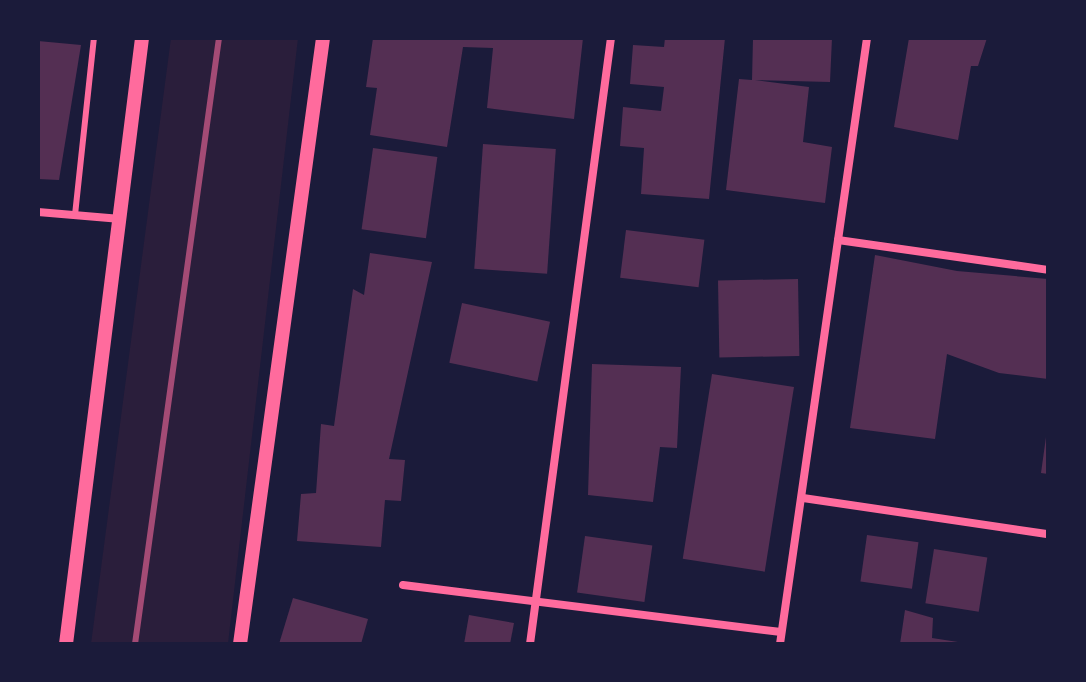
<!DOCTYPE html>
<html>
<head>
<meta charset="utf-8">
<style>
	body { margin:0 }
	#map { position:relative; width:1086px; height:682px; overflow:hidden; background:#1b1b3a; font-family:Montserrat,sans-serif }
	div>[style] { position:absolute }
	.green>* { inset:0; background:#2a1e3b }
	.building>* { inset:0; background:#542f53; transform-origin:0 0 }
	.service>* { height:6px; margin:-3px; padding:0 3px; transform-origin:3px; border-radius:3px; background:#ff6b9d }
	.minor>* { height:8px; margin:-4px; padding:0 4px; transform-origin:4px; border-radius:4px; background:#ff6b9d }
	.tertiary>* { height:14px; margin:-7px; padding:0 7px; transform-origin:7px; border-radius:7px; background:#ff6b9d }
	.rail>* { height:6px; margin:-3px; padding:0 3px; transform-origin:3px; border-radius:3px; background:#a44b75 }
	span { translate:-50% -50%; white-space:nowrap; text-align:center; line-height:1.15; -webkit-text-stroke:8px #1b1b3a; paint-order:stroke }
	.frame { position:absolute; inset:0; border:40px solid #1b1b3a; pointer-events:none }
</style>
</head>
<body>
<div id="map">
	<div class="green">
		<i style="clip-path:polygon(171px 38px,298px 38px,230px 626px,228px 644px,91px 644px)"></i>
	</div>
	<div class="building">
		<i style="clip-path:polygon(373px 38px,583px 38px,574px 119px,487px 108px,493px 48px,463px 47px,447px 147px,370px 135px,377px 88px,366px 87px)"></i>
		<i style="clip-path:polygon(665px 38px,725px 38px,709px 199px,641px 194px,644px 148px,620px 146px,623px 107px,661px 111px,664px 87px,630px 84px,633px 45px,664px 47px)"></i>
		<i style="clip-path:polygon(753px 38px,832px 38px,830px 82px,755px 80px,809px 87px,803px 142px,832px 147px,825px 203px,726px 190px,739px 79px,752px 80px)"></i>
		<i style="clip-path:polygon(909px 38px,987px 38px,978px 66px,971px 66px,958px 140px,894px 127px)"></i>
		<i style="clip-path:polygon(38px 41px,81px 45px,59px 180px,38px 179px)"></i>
		<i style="left:483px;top:144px;width:73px;height:125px;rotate:4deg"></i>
		<i style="left:373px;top:148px;width:65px;height:82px;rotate:8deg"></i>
		<i style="left:626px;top:230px;width:79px;height:48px;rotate:7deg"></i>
		<i style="clip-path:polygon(370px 253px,432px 262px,389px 459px,405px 460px,401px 501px,385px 500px,381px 547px,297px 541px,301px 494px,316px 493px,321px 424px,334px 426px,353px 289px,364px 295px)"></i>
		<i style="clip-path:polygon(875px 255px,957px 271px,1048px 279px,1048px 379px,999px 373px,947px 354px,935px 439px,850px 428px)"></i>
		<i style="left:798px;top:279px;width:77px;height:80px;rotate:89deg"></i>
		<i style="left:462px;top:303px;width:90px;height:61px;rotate:12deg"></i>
		<i style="clip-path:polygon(592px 364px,681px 367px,677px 448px,660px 447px,653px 502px,588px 495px)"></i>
		<i style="left:712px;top:374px;width:83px;height:187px;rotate:9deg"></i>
		<i style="clip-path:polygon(1046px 437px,1048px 437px,1048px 474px,1041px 473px)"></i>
		<i style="left:867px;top:535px;width:52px;height:47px;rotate:8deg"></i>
		<i style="left:585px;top:536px;width:68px;height:57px;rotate:8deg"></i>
		<i style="left:934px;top:549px;width:54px;height:55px;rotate:9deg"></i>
		<i style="clip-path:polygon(293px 598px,368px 619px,361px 644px,279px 644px)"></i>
		<i style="clip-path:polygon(905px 610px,933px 618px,932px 638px,971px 644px,900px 644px)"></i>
		<i style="clip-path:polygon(469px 615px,514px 623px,510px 644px,464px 644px)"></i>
	</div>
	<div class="service">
		<i style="left:75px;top:215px;width:178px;rotate:-83.9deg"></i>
	</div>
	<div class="minor">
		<i style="left:38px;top:212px;width:83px;rotate:4.8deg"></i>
		<i style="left:838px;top:240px;width:212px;rotate:8.1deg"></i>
		<i style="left:803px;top:498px;width:248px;rotate:8.4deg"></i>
		<i style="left:403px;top:585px;width:381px;rotate:7.1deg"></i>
		<i style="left:530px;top:644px;width:611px;rotate:-82.39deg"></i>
		<i style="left:780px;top:644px;width:612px;rotate:-81.83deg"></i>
	</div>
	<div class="tertiary">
		<i style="left:66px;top:644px;width:611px;rotate:-82.85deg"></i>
		<i style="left:240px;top:644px;width:612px;rotate:-82.2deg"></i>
	</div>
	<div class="rail">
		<i style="left:135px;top:644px;width:612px;rotate:-82.11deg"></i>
	</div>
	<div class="frame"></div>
</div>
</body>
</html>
